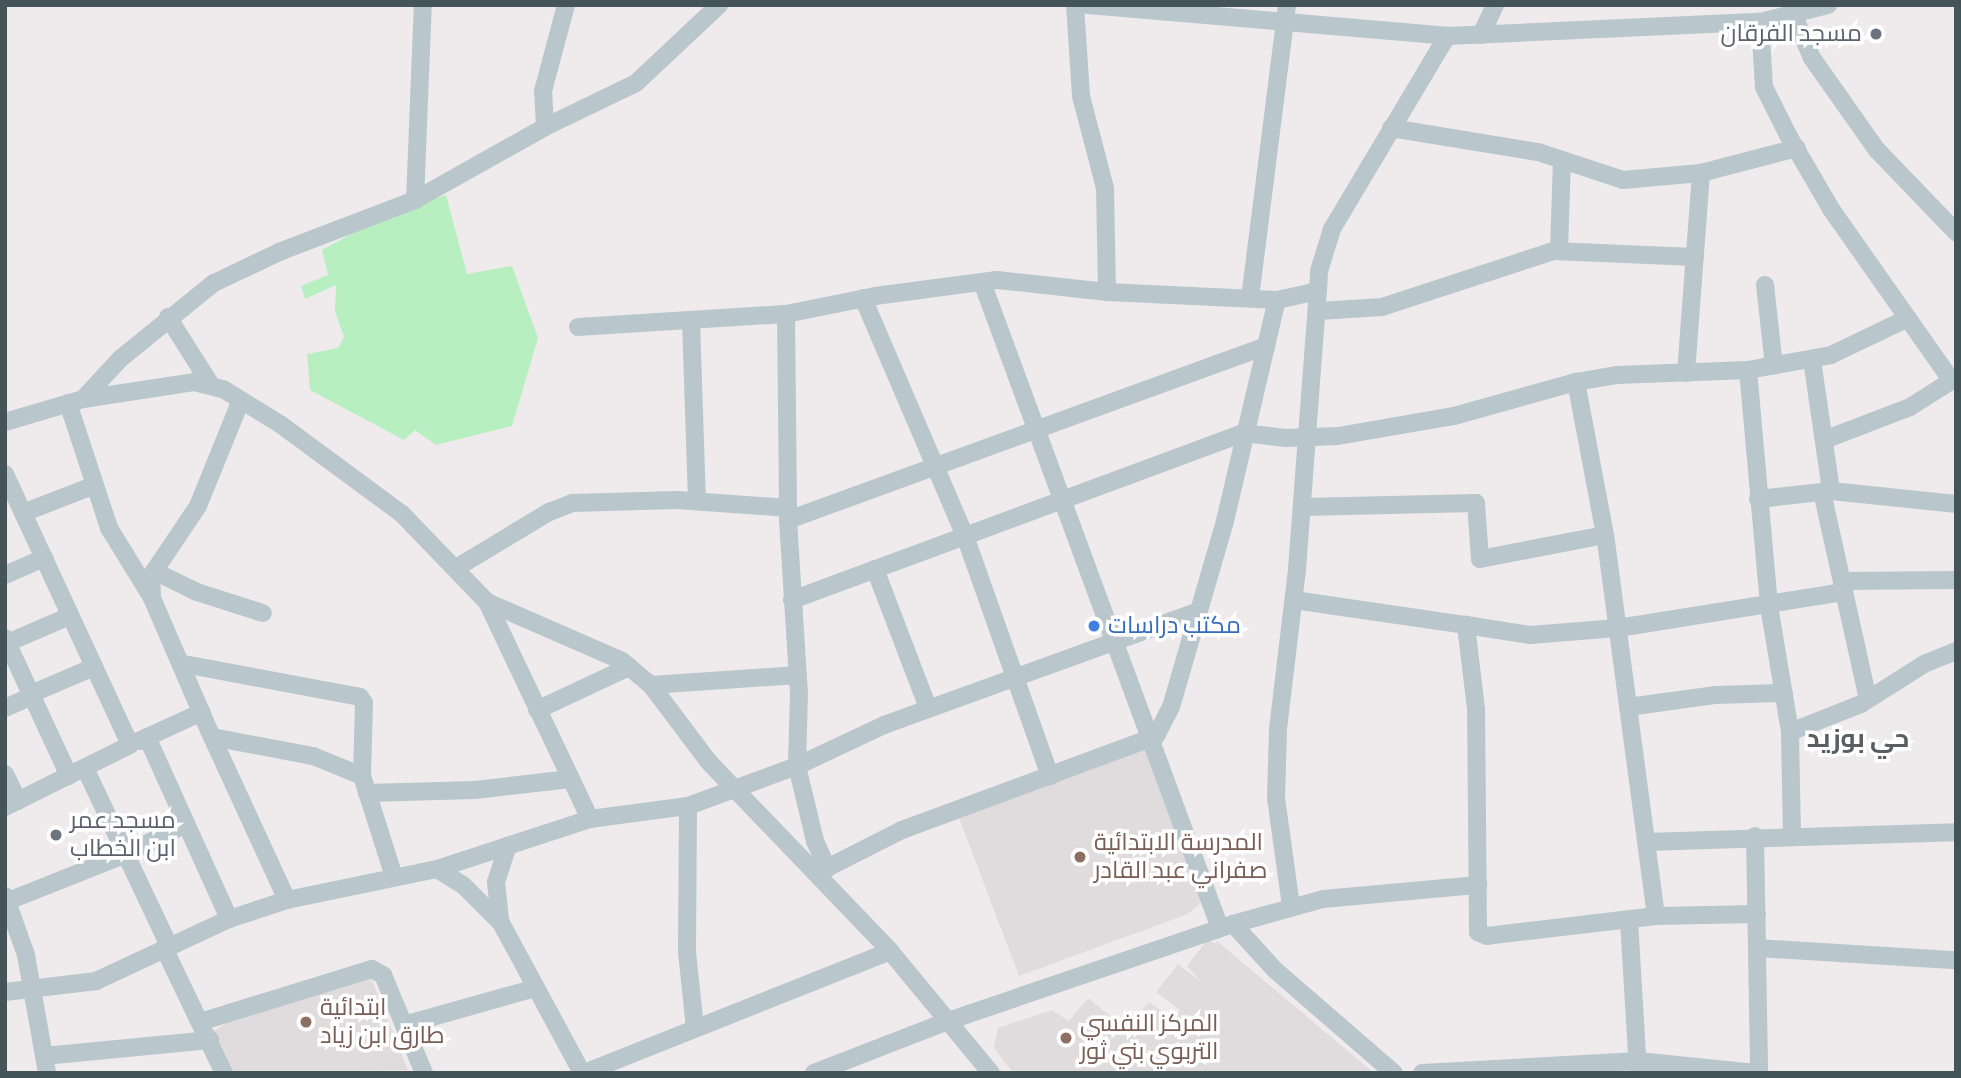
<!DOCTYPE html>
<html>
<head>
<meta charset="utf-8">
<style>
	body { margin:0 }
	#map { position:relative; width:1961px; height:1078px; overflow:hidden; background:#efebec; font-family:"Source Sans 3",Cairo,sans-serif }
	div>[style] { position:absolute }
	.education>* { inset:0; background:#e0dcde }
	.green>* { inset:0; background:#b7efc0 }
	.street>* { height:18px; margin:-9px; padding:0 9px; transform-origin:9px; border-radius:9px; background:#b9c7cc }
	.dots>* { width:19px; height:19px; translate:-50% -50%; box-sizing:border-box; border:4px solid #fff; border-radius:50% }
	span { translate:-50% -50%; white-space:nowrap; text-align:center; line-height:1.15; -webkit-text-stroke:7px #fff; paint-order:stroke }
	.worship-label { font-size:24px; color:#5b616d }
	.right { translate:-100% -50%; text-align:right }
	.left { translate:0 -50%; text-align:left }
	.shop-label { font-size:24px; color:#366cbe }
	.education-label { font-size:24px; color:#785e54 }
	.neighbourhood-label { font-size:26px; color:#585e61; font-weight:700 }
	.frame { position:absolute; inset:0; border:7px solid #445459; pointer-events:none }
</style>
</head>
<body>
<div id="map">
	<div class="education">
		<i style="clip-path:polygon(1145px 748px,1200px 895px,1200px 904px,1188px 914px,1019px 976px,959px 818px)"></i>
		<i style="clip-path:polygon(1208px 939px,1214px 944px,1217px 941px,1374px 1073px,1013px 1073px,994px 1048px,998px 1028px,1052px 1010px,1069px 1021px,1088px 998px,1126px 1029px,1149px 1002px,1173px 1019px,1180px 1010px,1156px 992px,1178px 964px,1201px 982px,1187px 966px)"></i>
		<i style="clip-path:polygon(370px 975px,408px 1070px,232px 1073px,213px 1031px,224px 1025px,224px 1019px)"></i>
	</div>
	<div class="green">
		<i style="clip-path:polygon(446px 195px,467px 274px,512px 266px,538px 338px,512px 426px,436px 445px,415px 430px,404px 440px,310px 390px,307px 354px,338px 348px,344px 337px,335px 312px,336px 285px,305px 299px,301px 286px,328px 275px,322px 250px,372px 223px,395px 218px,401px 210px)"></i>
	</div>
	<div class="street">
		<i style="left:1075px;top:5px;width:91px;rotate:86.2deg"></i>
		<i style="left:1081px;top:96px;width:95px;rotate:75.4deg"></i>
		<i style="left:1105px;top:188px;width:104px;rotate:88.9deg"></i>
		<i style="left:1088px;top:5px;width:360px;rotate:4.9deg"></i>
		<i style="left:1447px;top:36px;width:313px;rotate:-2.6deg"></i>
		<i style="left:1760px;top:22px;width:70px;rotate:-14deg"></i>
		<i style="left:1791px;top:9px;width:53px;rotate:66.8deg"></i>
		<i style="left:1812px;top:58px;width:113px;rotate:54.8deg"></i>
		<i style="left:1877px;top:150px;width:114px;rotate:46.1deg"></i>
		<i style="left:1760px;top:22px;width:65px;rotate:86.5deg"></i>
		<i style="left:1764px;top:87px;width:54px;rotate:63.4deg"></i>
		<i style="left:1788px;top:135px;width:86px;rotate:59.8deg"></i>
		<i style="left:1831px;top:209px;width:210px;rotate:54.9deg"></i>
		<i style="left:1481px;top:35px;width:33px;rotate:-65deg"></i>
		<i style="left:545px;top:127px;width:36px;rotate:-93deg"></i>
		<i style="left:543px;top:91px;width:89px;rotate:-75deg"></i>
		<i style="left:1391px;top:128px;width:149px;rotate:9.3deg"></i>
		<i style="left:1538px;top:152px;width:89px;rotate:18.2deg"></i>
		<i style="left:1623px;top:180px;width:78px;rotate:-5.1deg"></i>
		<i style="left:1701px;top:173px;width:99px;rotate:-14.6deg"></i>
		<i style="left:415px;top:200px;width:195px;rotate:-87.7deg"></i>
		<i style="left:1559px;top:250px;width:90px;rotate:-88.1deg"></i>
		<i style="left:982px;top:282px;width:688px;rotate:69.78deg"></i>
		<i style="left:1765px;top:285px;width:81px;rotate:83.7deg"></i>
		<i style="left:863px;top:298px;width:259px;rotate:66.8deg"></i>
		<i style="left:965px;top:536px;width:255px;rotate:70.5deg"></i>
		<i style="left:1250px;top:298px;width:295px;rotate:-82.8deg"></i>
		<i style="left:1319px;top:311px;width:63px;rotate:-3.6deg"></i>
		<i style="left:1382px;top:307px;width:180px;rotate:-18.1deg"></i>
		<i style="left:1553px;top:251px;width:142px;rotate:2.4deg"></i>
		<i style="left:786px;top:314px;width:206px;rotate:89.4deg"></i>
		<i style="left:788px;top:520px;width:173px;rotate:86.4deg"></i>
		<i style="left:799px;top:693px;width:73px;rotate:91.6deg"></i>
		<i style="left:797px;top:766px;width:77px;rotate:76.5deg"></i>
		<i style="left:815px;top:841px;width:30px;rotate:66deg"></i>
		<i style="left:827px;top:868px;width:84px;rotate:-26.9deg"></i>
		<i style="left:902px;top:830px;width:271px;rotate:-20.3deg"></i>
		<i style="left:1156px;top:736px;width:33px;rotate:-63deg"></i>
		<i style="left:1171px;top:707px;width:194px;rotate:-73.8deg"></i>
		<i style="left:1225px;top:521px;width:227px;rotate:-76.8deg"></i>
		<i style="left:168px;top:317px;width:80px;rotate:57.7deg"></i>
		<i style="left:691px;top:321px;width:180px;rotate:88.1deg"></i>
		<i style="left:578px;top:327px;width:208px;rotate:-3.6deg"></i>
		<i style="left:786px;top:314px;width:91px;rotate:-11.4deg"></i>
		<i style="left:875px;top:296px;width:123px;rotate:-7.5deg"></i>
		<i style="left:997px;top:280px;width:111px;rotate:6.2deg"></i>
		<i style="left:1107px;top:292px;width:170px;rotate:2.7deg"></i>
		<i style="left:1277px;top:300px;width:42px;rotate:-12.4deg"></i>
		<i style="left:1318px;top:291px;width:20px;rotate:-87deg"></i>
		<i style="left:1319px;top:271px;width:44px;rotate:-72.8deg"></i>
		<i style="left:1332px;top:229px;width:225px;rotate:-59.2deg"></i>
		<i style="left:1812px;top:360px;width:132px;rotate:81.7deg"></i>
		<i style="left:1748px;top:370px;width:84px;rotate:-10.2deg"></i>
		<i style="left:1831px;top:355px;width:83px;rotate:-25.6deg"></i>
		<i style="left:1686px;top:373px;width:201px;rotate:-85.7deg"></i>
		<i style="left:83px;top:399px;width:54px;rotate:-47.2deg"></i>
		<i style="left:120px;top:359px;width:121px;rotate:-39deg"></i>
		<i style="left:214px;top:283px;width:72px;rotate:-25.5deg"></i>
		<i style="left:279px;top:252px;width:146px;rotate:-20.9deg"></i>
		<i style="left:415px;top:200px;width:149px;rotate:-29.3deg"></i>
		<i style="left:545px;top:127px;width:101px;rotate:-25.8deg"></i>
		<i style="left:636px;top:83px;width:114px;rotate:-43.2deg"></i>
		<i style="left:241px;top:400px;width:114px;rotate:112.1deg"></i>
		<i style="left:198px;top:506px;width:84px;rotate:123.9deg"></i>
		<i style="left:151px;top:576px;width:22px;rotate:87deg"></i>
		<i style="left:152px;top:598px;width:151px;rotate:66.7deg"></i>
		<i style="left:212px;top:737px;width:103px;rotate:10.7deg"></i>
		<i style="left:313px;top:756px;width:53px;rotate:22.2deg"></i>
		<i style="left:68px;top:403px;width:132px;rotate:71.8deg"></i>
		<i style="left:109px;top:528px;width:82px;rotate:58.4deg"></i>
		<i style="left:5px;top:422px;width:81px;rotate:-16.4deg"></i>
		<i style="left:83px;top:399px;width:112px;rotate:-8.7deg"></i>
		<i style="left:194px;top:382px;width:30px;rotate:14deg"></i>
		<i style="left:223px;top:389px;width:67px;rotate:31.6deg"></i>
		<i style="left:280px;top:424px;width:152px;rotate:36.4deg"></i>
		<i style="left:402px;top:514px;width:122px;rotate:46deg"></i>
		<i style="left:487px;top:602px;width:147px;rotate:23.6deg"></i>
		<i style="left:622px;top:661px;width:38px;rotate:40deg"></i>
		<i style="left:651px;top:685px;width:95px;rotate:53.1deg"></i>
		<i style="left:708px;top:761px;width:263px;rotate:46.2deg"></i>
		<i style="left:890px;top:951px;width:158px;rotate:50.4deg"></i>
		<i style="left:1824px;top:440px;width:92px;rotate:-21deg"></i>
		<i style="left:1910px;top:407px;width:54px;rotate:-32.2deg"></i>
		<i style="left:5px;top:474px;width:298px;rotate:65.2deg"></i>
		<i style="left:130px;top:745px;width:140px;rotate:153.6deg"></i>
		<i style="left:1822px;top:492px;width:212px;rotate:77.5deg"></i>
		<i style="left:1758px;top:499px;width:73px;rotate:-6.3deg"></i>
		<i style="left:1831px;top:491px;width:126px;rotate:5.9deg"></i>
		<i style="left:1303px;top:507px;width:173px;rotate:-1.3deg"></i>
		<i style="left:1476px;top:503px;width:56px;rotate:85.9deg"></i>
		<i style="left:1480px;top:559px;width:127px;rotate:-10.9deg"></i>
		<i style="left:23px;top:513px;width:77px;rotate:-21.3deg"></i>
		<i style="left:788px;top:520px;width:509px;rotate:-20deg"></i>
		<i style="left:456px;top:568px;width:109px;rotate:-31.1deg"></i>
		<i style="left:549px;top:512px;width:25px;rotate:-21deg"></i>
		<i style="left:572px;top:503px;width:105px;rotate:-1.6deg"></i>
		<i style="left:677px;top:500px;width:111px;rotate:4.1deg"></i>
		<i style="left:875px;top:569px;width:149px;rotate:69.1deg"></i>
		<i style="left:154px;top:571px;width:48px;rotate:26deg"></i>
		<i style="left:197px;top:592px;width:69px;rotate:17.7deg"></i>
		<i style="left:5px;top:575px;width:43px;rotate:-23.6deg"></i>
		<i style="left:1842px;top:581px;width:114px;rotate:-0.5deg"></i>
		<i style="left:792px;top:600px;width:482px;rotate:-20.3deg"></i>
		<i style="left:1244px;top:433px;width:42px;rotate:6.8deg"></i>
		<i style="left:1286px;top:438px;width:52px;rotate:-2.2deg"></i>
		<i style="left:1338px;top:436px;width:118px;rotate:-9.8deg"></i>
		<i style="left:1454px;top:416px;width:127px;rotate:-15.6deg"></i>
		<i style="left:1294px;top:600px;width:174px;rotate:8.3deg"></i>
		<i style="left:487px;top:602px;width:240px;rotate:64.6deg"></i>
		<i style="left:5px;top:638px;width:152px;rotate:65.1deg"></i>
		<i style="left:7px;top:643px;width:69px;rotate:-23.2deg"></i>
		<i style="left:184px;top:664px;width:179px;rotate:10.6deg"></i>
		<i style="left:360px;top:697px;width:7px;rotate:56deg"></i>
		<i style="left:364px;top:703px;width:73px;rotate:91.6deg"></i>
		<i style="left:362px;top:776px;width:106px;rotate:72.4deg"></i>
		<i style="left:651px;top:685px;width:147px;rotate:-3.9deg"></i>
		<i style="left:31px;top:694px;width:69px;rotate:-23.2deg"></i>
		<i style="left:1628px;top:707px;width:89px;rotate:-7.8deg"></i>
		<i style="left:1716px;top:695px;width:68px;rotate:-1.7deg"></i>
		<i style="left:5px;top:708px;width:30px;rotate:-24deg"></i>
		<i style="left:537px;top:710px;width:102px;rotate:-25.1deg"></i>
		<i style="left:1790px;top:732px;width:76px;rotate:-21.5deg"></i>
		<i style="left:1861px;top:704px;width:75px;rotate:-32.4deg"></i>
		<i style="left:1924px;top:664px;width:35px;rotate:-22deg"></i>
		<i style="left:147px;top:737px;width:200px;rotate:65.7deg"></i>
		<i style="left:212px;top:737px;width:179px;rotate:65.3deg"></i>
		<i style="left:139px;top:741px;width:69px;rotate:-24.7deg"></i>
		<i style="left:85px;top:768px;width:197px;rotate:64.7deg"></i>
		<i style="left:5px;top:774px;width:30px;rotate:64deg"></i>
		<i style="left:367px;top:793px;width:108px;rotate:-1.6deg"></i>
		<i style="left:475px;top:790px;width:96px;rotate:-6.6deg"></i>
		<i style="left:688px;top:806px;width:146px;rotate:90.4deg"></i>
		<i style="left:687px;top:952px;width:76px;rotate:84deg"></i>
		<i style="left:1755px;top:836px;width:237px;rotate:89deg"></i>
		<i style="left:1646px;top:842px;width:310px;rotate:-1.8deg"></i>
		<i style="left:437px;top:869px;width:31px;rotate:32deg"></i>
		<i style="left:463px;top:885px;width:54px;rotate:45deg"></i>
		<i style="left:501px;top:923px;width:170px;rotate:61.6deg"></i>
		<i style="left:5px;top:896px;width:63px;rotate:70.4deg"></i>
		<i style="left:26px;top:955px;width:120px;rotate:79.9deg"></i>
		<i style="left:8px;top:901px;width:127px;rotate:-21.7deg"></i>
		<i style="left:126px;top:854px;width:67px;rotate:-26.6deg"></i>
		<i style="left:1291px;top:906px;width:109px;rotate:-97.9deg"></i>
		<i style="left:1276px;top:798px;width:69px;rotate:-88.3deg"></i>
		<i style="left:1278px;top:729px;width:161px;rotate:-83.2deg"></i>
		<i style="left:1297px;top:569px;width:279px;rotate:-85.7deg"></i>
		<i style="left:1757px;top:914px;width:101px;rotate:178.9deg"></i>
		<i style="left:1656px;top:916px;width:384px;rotate:-97.6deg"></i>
		<i style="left:1605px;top:535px;width:156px;rotate:-100.7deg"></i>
		<i style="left:1576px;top:382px;width:42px;rotate:-9.7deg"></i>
		<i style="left:1617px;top:375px;width:131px;rotate:-2.2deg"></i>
		<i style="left:1748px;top:370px;width:237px;rotate:84.9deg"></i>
		<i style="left:1769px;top:606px;width:128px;rotate:80.5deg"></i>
		<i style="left:1790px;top:732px;width:102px;rotate:88.9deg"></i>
		<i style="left:1656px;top:916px;width:170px;rotate:173.3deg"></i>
		<i style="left:1487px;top:936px;width:10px;rotate:-156deg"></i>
		<i style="left:1478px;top:932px;width:223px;rotate:-90.5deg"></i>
		<i style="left:1476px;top:709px;width:85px;rotate:-96.8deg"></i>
		<i style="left:1466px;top:625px;width:65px;rotate:8.9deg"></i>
		<i style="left:1530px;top:635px;width:88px;rotate:-4.5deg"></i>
		<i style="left:1618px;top:628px;width:229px;rotate:-9.1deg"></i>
		<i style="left:500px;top:920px;width:38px;rotate:-96deg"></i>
		<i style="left:496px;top:882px;width:38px;rotate:-72deg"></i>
		<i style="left:1629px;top:920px;width:153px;rotate:86.6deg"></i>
		<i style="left:1233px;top:924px;width:93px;rotate:-15.5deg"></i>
		<i style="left:1323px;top:899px;width:156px;rotate:-5.2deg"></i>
		<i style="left:164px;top:948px;width:139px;rotate:64.4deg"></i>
		<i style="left:1757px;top:948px;width:199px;rotate:3.5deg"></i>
		<i style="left:5px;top:992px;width:92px;rotate:-6.9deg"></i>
		<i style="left:96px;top:981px;width:147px;rotate:-25deg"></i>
		<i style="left:229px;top:919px;width:61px;rotate:-18.1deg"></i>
		<i style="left:287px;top:900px;width:153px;rotate:-11.7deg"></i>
		<i style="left:437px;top:869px;width:161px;rotate:-18.1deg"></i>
		<i style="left:590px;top:819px;width:99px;rotate:-7.6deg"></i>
		<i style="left:688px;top:806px;width:116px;rotate:-20.2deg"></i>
		<i style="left:797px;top:766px;width:96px;rotate:-25.2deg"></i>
		<i style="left:884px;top:725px;width:335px;rotate:-19.9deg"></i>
		<i style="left:203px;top:1021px;width:177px;rotate:-17.1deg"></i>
		<i style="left:372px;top:969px;width:13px;rotate:29deg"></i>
		<i style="left:383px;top:975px;width:106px;rotate:67.3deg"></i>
		<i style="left:404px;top:1025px;width:137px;rotate:-15.7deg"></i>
		<i style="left:44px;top:1056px;width:167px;rotate:-5.5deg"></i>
		<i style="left:584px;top:1073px;width:329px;rotate:-21.7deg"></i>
		<i style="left:814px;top:1073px;width:144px;rotate:-21.2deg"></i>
		<i style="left:948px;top:1021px;width:301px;rotate:-18.8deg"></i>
		<i style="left:1233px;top:924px;width:62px;rotate:47.6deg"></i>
		<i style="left:1275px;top:970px;width:157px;rotate:40.9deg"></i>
		<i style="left:1422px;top:1073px;width:216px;rotate:-3.2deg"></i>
		<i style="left:1638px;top:1061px;width:119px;rotate:5.8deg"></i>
	</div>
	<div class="dots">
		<i style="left:1876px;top:34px;background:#6b7280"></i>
		<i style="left:1094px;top:626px;background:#3f7fe0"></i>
		<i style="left:56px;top:835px;background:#6b7280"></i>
		<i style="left:1080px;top:857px;background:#8d6e63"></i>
		<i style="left:306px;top:1022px;background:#8d6e63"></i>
		<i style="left:1066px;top:1038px;background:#8d6e63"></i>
	</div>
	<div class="worship-label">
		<span class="right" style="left:1862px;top:34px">مسجد الفرقان</span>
		<span class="left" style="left:70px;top:835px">مسجد عمر<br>ابن الخطاب</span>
	</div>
	<div class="shop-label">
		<span class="left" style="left:1108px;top:626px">مكتب دراسات</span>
	</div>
	<div class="education-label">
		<span class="left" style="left:1094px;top:857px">المدرسة الابتدائية<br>صفراني عبد القادر</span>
		<span class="left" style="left:320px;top:1022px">ابتدائية<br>طارق ابن زياد</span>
		<span class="left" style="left:1080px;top:1038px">المركز النفسي<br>التربوي بني ثور</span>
	</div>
	<div class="neighbourhood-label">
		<span style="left:1858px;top:739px">حي بوزيد</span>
	</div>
	<div class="frame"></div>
</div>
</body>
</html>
